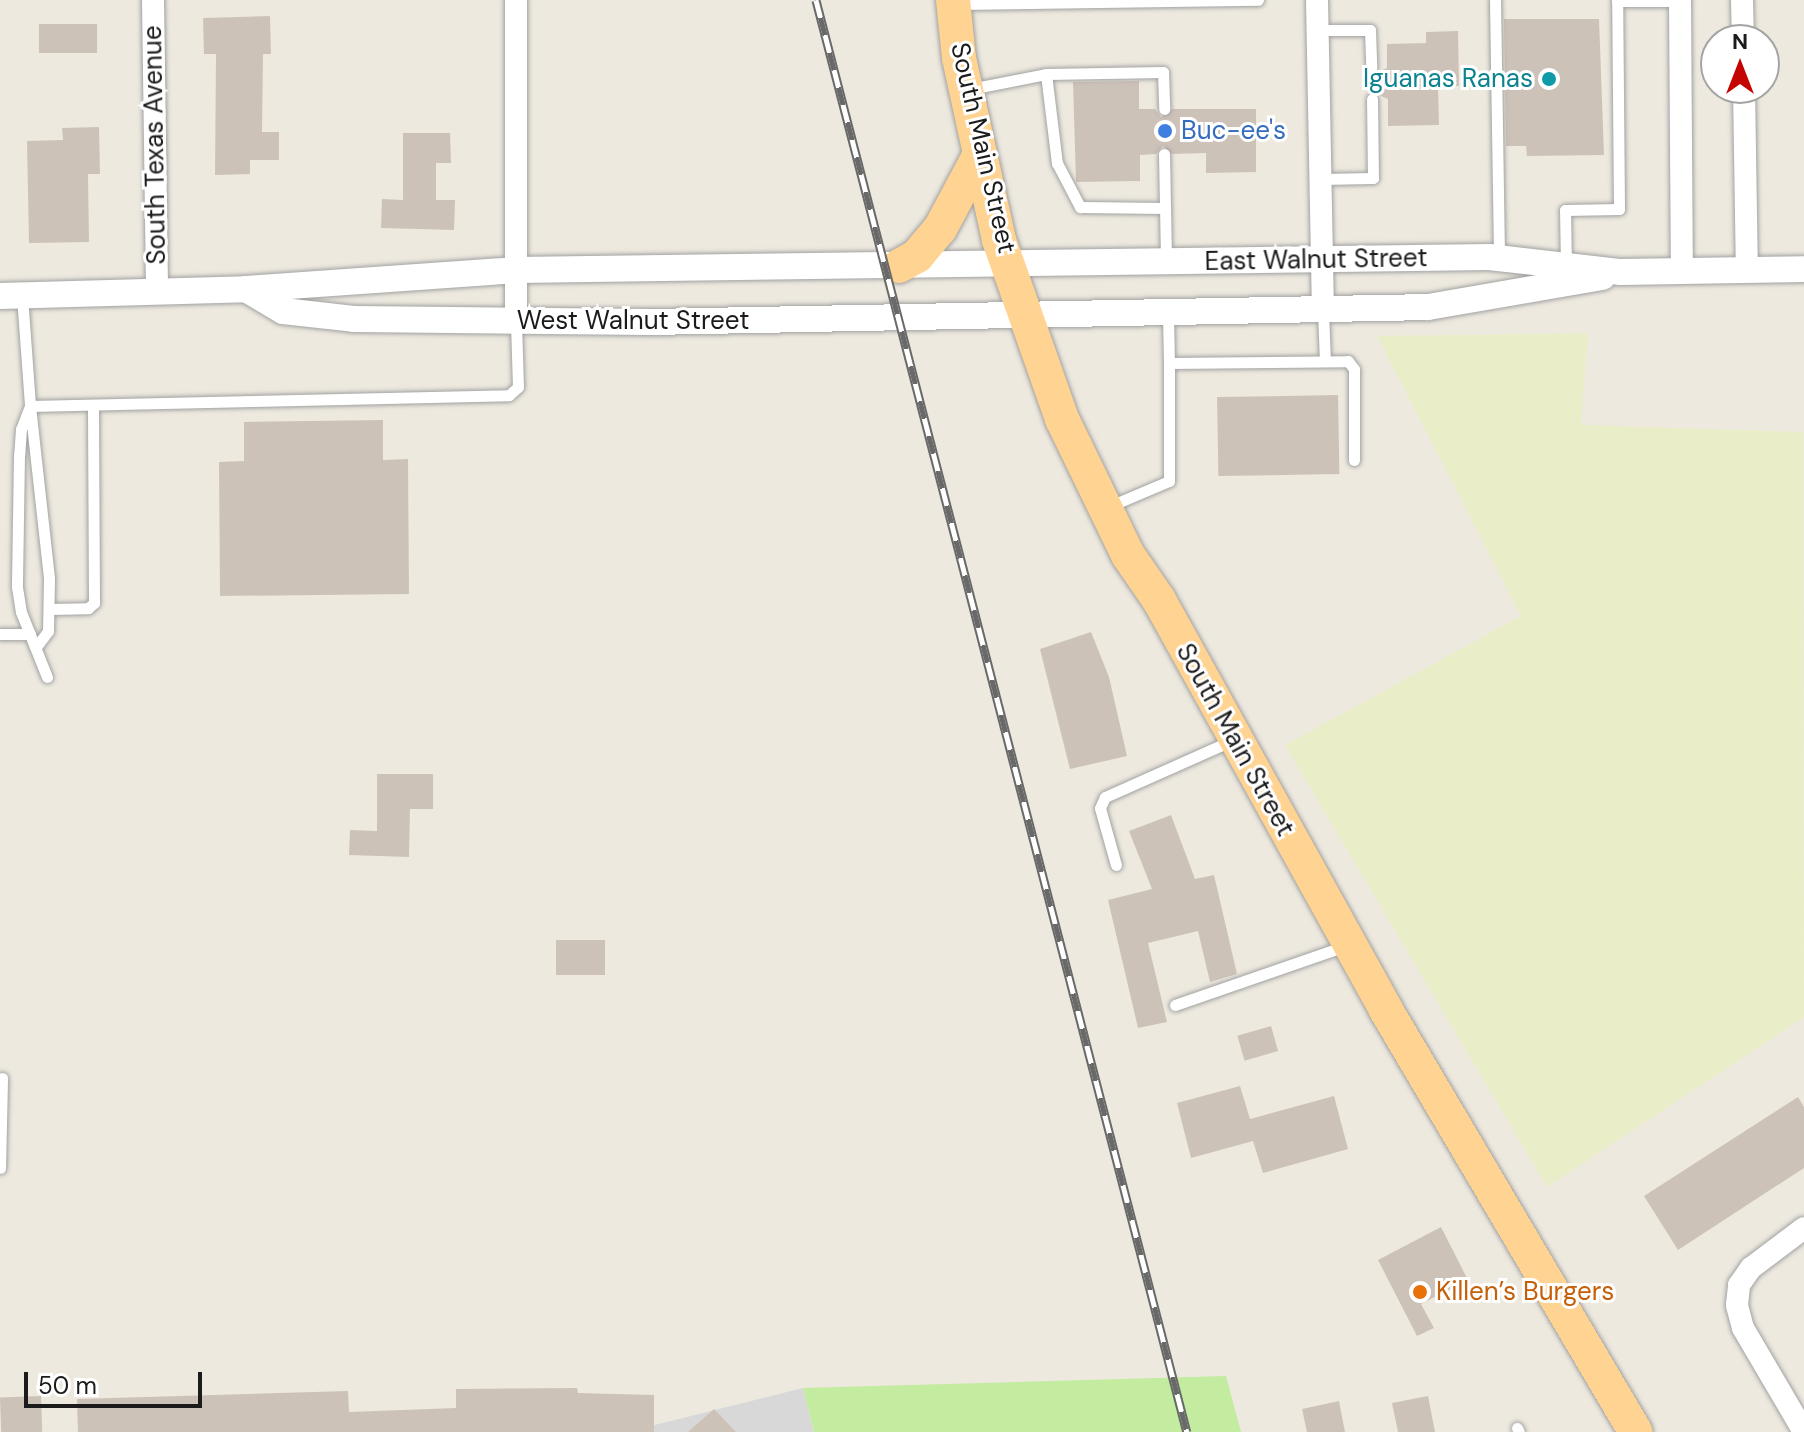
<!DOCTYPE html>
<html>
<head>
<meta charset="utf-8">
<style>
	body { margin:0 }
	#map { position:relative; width:1804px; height:1432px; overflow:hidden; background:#ede9df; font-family:"DM Sans",sans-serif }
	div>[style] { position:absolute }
	.residential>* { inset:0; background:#d9d8d8; transform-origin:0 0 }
	.farmland>* { inset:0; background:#eaeec8 }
	.grass>* { inset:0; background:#c3eca0 }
	.building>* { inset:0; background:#cdc2b8; transform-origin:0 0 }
	.roads { filter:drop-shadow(0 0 2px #a2a2a2) drop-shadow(0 0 2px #a2a2a2) }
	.service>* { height:11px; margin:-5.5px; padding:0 5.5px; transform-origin:5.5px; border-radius:5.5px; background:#fff }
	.minor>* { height:22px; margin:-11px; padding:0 11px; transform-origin:11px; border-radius:11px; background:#fff }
	.tertiary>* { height:26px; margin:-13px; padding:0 13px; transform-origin:13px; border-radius:13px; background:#fff }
	.primary>* { height:34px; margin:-17px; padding:0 17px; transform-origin:17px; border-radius:17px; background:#ffd392 }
	.rail>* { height:9px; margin-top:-4.5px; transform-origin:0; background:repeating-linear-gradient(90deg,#fff 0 18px,#696969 0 36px); box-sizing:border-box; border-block:2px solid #696969 }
	.dots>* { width:22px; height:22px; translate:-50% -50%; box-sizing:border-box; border:4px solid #fff; border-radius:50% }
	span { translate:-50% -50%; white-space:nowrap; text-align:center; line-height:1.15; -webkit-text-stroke:6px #fff; paint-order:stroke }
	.culture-label { font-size:26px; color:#0d838f }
	.right { translate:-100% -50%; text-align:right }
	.shop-label { font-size:26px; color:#366cbe }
	.left { translate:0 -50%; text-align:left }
	.street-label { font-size:26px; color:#1b1b1b }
	.food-label { font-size:26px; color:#c56008 }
	.north { position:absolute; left:1700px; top:24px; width:80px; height:80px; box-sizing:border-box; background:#fff; border:2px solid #a4a4a4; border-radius:50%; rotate:0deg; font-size:22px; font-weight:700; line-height:32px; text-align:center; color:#1b1b1b }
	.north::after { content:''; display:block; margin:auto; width:28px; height:36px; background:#c50600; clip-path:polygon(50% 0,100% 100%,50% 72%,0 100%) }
	.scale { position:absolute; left:24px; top:1372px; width:178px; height:36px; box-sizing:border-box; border:4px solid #1b1b1b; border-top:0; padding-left:10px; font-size:24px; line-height:28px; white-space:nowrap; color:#1b1b1b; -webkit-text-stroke:6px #fff; paint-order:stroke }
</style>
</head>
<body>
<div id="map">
	<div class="residential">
		<i style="left:803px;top:1388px;width:45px;height:803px;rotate:76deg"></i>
	</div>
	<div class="farmland">
		<i style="clip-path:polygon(1588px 333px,1581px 425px,1803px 432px,1804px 1017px,1547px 1187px,1285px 745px,1521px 616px,1377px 336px)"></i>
	</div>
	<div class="grass">
		<i style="clip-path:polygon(1226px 1376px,1241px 1432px,814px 1432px,803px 1388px)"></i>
	</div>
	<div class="building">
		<i style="clip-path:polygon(270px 16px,271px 54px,263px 54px,262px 132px,279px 132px,279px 160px,250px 160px,250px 174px,215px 175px,216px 54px,204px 54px,203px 18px)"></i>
		<i style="clip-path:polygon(1504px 19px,1599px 19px,1604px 155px,1527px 156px,1526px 146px,1506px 146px)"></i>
		<i style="left:97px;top:24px;width:29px;height:58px;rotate:90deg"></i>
		<i style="clip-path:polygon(1458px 31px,1459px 86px,1438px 87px,1439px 125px,1388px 126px,1388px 99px,1369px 91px,1369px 76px,1387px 68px,1387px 44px,1426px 43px,1426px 32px)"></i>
		<i style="clip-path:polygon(1139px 81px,1139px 109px,1155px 109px,1161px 117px,1172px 109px,1256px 109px,1256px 172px,1206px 173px,1206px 153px,1172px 154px,1163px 146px,1156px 154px,1140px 155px,1140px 181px,1076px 182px,1073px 82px)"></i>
		<i style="clip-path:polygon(99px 127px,100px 174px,88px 174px,89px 242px,29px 243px,27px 141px,63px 140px,62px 128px)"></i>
		<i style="clip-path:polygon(403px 133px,450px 133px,451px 163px,436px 163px,436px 200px,455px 200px,454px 230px,381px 228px,382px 199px,403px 200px)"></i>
		<i style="left:1338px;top:395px;width:79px;height:121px;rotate:89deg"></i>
		<i style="clip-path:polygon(383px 420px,383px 460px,408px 459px,409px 594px,220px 596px,219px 462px,244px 461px,244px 422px)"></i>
		<i style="clip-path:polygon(1091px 632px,1109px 677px,1127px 756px,1070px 769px,1040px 649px)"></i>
		<i style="clip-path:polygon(377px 774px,433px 774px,433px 809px,410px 809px,409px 857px,349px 855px,350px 830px,377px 831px)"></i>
		<i style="clip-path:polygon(1171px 815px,1195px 879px,1214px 875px,1237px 974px,1210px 982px,1198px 931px,1148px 943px,1167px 1022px,1138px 1028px,1108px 900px,1152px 889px,1129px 831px)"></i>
		<i style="left:556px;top:940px;width:49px;height:35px"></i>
		<i style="left:1271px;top:1026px;width:26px;height:35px;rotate:74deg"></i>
		<i style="clip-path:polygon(1240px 1086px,1250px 1119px,1334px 1096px,1348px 1149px,1263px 1173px,1253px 1141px,1191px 1158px,1177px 1103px)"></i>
		<i style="clip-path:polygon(1798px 1097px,1804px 1107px,1804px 1168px,1678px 1250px,1644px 1196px)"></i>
		<i style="clip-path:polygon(1441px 1227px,1468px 1280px,1421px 1304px,1434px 1328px,1417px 1336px,1378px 1260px)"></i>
		<i style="clip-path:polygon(577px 1388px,578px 1393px,654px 1395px,654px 1432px,78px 1432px,77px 1399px,348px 1391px,349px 1412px,456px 1408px,456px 1389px)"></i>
		<i style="left:41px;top:1396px;width:36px;height:41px;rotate:88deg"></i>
		<i style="clip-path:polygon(1428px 1396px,1435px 1432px,1398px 1432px,1392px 1403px)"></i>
		<i style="clip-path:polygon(1339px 1401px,1345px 1432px,1307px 1432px,1302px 1409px)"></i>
		<i style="clip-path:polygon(714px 1409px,736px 1432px,688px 1432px)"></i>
	</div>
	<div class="roads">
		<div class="service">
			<i style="left:1495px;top:0;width:258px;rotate:89.1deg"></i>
			<i style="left:1617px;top:1px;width:63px"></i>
			<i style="left:958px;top:4px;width:300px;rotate:-0.8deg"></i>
			<i style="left:1318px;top:30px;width:52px"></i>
			<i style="left:1370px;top:30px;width:38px;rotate:88deg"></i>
			<i style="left:1046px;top:74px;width:90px;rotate:83deg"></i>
			<i style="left:1057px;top:163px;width:50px;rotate:62.4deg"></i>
			<i style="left:1080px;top:207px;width:85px;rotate:0.7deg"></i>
			<i style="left:970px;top:89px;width:77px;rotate:-11.2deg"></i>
			<i style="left:1046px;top:74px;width:117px;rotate:-1deg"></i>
			<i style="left:1163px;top:72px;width:37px;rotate:88deg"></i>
			<i style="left:1164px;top:154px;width:108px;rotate:88.9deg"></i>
			<i style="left:1321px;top:179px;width:52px;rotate:-1.1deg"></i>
			<i style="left:1373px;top:178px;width:79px;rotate:-90.7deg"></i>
			<i style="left:1566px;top:266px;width:56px;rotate:-91deg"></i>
			<i style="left:1565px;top:210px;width:54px;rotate:-1.1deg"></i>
			<i style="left:1619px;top:209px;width:209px;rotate:-90.5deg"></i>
			<i style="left:22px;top:296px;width:110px;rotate:85.8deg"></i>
			<i style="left:30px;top:406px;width:25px;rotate:111deg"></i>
			<i style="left:21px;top:429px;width:26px;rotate:94deg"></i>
			<i style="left:19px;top:455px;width:132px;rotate:90.9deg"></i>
			<i style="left:17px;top:587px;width:25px;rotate:81deg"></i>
			<i style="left:21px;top:612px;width:70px;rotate:68.2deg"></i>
			<i style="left:1323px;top:310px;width:51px;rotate:87.8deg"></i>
			<i style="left:1168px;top:313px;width:50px;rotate:88.9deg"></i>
			<i style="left:1110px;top:506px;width:64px;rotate:-23deg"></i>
			<i style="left:1169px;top:481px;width:118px;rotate:-90deg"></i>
			<i style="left:1169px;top:363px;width:179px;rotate:-0.6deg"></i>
			<i style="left:1348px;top:361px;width:10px;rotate:53deg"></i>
			<i style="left:1354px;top:369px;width:91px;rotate:90deg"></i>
			<i style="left:49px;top:609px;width:39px;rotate:-1deg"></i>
			<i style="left:88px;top:608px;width:8px;rotate:-40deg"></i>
			<i style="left:94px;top:603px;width:198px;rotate:-90.3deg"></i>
			<i style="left:0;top:634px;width:30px"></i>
			<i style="left:36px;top:647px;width:20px;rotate:-53deg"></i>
			<i style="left:48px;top:631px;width:53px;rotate:-88.9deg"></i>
			<i style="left:49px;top:578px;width:173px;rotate:-96.3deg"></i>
			<i style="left:30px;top:406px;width:479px;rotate:-1.3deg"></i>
			<i style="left:509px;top:395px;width:12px;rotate:-42deg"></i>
			<i style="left:518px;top:387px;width:65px;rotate:-91.8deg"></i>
			<i style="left:1116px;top:865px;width:59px;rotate:-105.7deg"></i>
			<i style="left:1100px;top:808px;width:12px;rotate:-66deg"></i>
			<i style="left:1105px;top:797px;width:138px;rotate:-24deg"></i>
			<i style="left:1175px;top:1005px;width:180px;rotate:-19.1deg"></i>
			<i style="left:0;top:1168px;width:90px;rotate:-88.7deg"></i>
			<i style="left:1517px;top:1428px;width:4px;rotate:63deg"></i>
		</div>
		<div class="minor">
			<i style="left:153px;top:0;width:291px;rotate:89.2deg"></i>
			<i style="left:516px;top:0;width:322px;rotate:90deg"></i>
			<i style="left:1317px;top:0;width:309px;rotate:88.9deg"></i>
			<i style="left:1680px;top:0;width:271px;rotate:89.6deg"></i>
			<i style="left:1742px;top:0;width:40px;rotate:88.6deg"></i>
			<i style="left:1744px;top:88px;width:182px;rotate:89.1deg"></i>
			<i style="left:1804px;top:1432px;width:121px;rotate:-120.4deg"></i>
			<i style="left:1743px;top:1328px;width:24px;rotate:-105deg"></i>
			<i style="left:1737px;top:1305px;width:20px;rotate:-84deg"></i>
			<i style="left:1739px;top:1285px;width:21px;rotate:-55deg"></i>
			<i style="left:1751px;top:1268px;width:66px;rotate:-37deg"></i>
		</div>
		<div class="tertiary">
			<i style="left:246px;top:289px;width:43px;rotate:30.7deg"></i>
			<i style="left:283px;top:311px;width:71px;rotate:6.4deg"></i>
			<i style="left:354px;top:319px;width:296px;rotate:0.6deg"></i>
			<i style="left:650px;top:322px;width:778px;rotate:-1.1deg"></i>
			<i style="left:1428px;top:307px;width:177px;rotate:-9.8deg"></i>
			<i style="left:0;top:296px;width:246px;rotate:-1.6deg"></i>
			<i style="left:246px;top:289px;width:271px;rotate:-4deg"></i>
			<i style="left:516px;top:270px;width:973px;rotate:-0.77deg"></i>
			<i style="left:1489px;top:257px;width:133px;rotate:6.5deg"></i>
			<i style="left:1621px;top:272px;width:183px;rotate:-0.9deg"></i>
		</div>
		<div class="primary">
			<i style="left:953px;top:0;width:58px;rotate:84.1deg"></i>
			<i style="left:959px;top:58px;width:186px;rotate:77.6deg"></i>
			<i style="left:999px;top:240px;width:190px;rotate:70.6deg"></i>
			<i style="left:1062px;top:419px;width:151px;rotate:64.1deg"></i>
			<i style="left:1128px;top:555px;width:55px;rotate:55.4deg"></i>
			<i style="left:1159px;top:600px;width:469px;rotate:61deg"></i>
			<i style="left:1386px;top:1010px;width:490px;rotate:59.4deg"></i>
			<i style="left:899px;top:266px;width:21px;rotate:-29deg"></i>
			<i style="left:917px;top:256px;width:35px;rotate:-50deg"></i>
			<i style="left:940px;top:229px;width:85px;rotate:-61.9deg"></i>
		</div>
	</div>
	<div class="rail">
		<i style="left:816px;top:0;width:1479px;rotate:75.48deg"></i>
	</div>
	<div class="dots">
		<i style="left:1549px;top:79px;background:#0f9aa8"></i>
		<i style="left:1165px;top:131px;background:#3f7fe0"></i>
		<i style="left:1420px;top:1292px;background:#e8710a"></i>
	</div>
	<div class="culture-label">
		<span class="right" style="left:1533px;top:79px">Iguanas Ranas</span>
	</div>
	<div class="shop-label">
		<span class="left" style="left:1181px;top:131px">Buc-ee's</span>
	</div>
	<div class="street-label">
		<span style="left:155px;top:145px;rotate:-91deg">South Texas Avenue</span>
		<span style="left:983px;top:148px;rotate:77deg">South Main Street</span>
		<span style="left:1316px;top:260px;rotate:-1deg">East Walnut Street</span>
		<span style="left:633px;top:321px">West Walnut Street</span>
		<span style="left:1235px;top:740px;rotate:61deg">South Main Street</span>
	</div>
	<div class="food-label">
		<span class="left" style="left:1436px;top:1292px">Killen’s Burgers</span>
	</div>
	<div class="north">N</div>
	<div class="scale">50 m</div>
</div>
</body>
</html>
